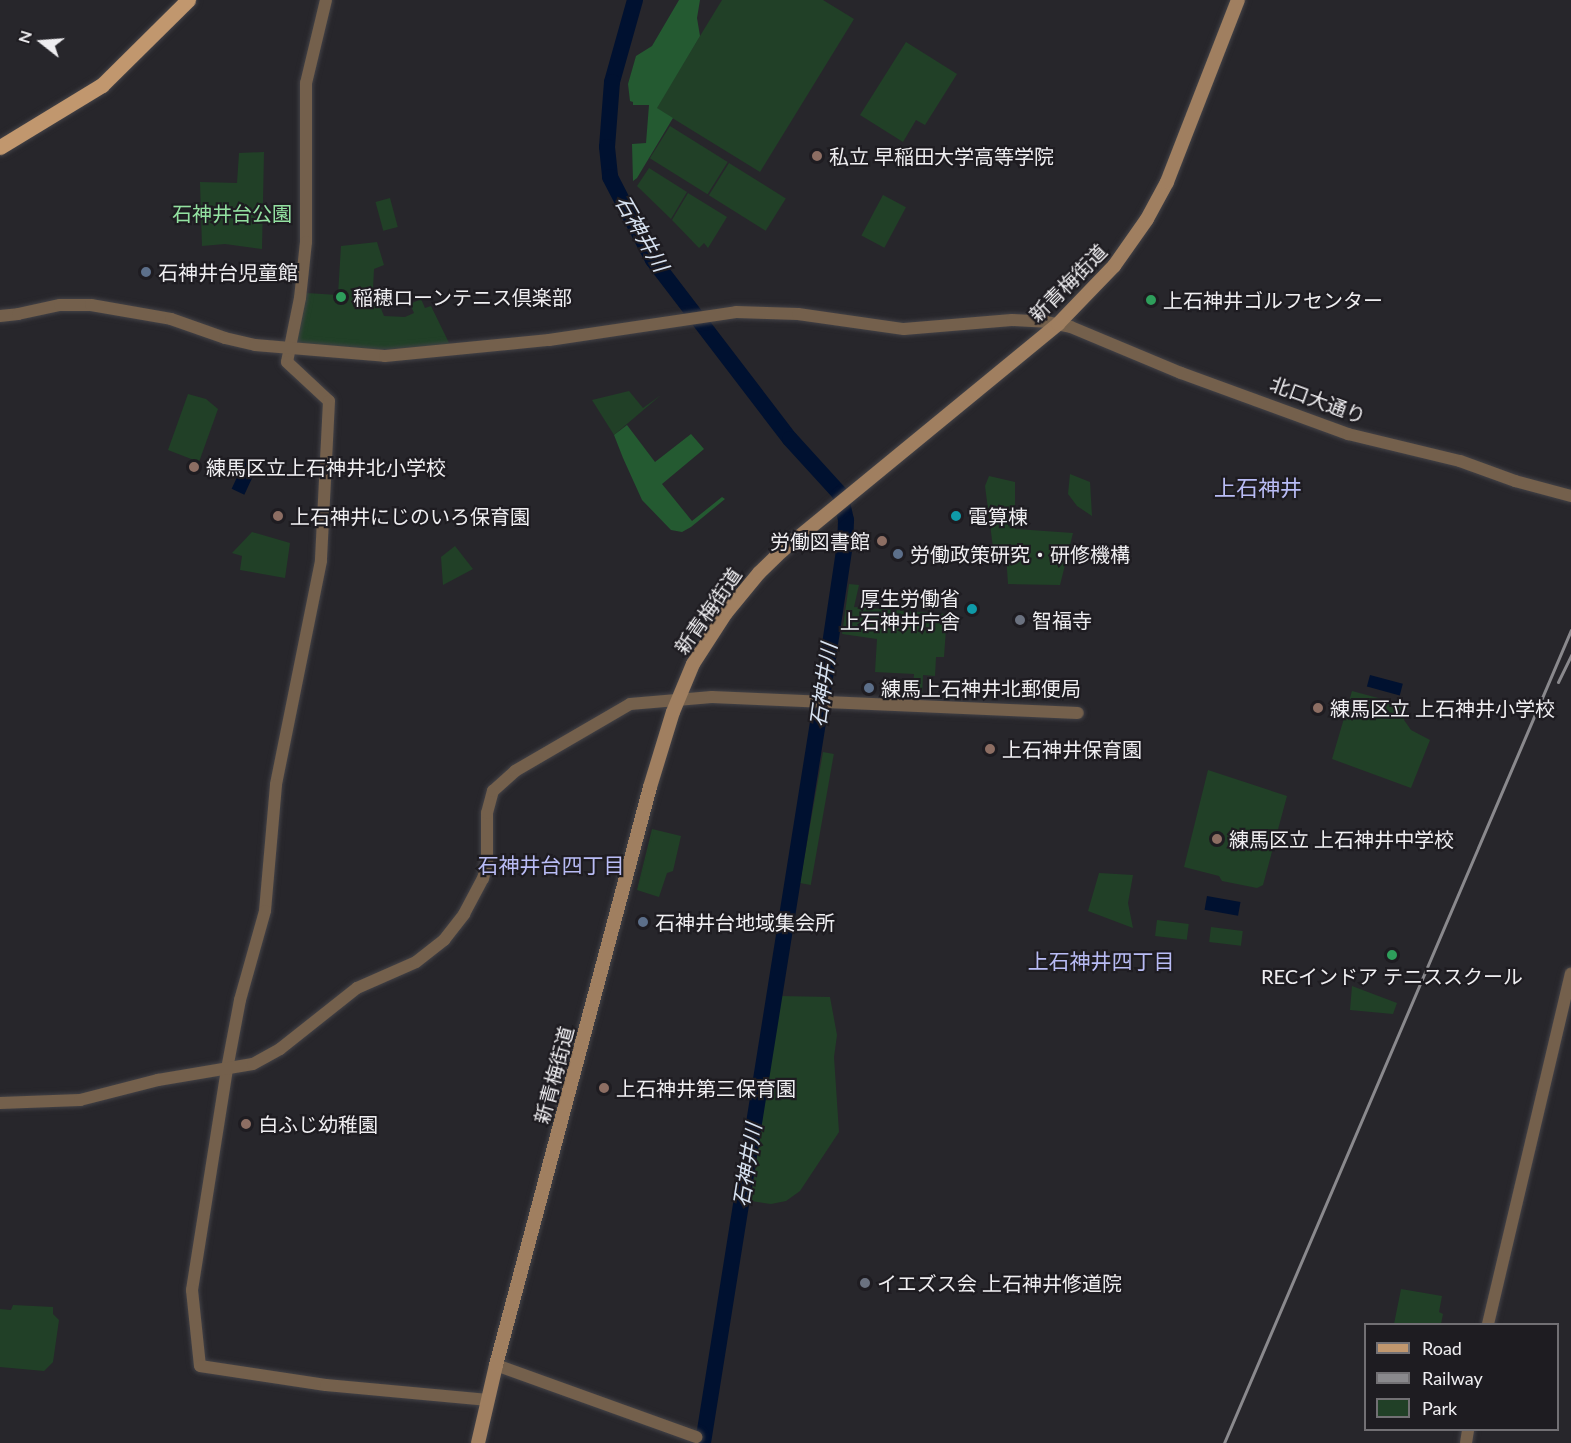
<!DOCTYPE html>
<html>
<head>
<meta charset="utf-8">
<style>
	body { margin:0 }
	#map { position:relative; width:1571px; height:1443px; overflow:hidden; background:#27262b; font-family:Lato,"Noto Sans JP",sans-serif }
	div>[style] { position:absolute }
	.green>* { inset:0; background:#214027; transform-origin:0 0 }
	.forest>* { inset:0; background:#245a31 }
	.water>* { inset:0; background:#001130; transform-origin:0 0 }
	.river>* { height:16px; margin:-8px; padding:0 8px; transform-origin:8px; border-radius:8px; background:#001130 }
	.roads { filter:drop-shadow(0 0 2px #434247) drop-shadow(0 0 2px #434247) }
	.tertiary>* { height:12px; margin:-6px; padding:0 6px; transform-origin:6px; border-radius:6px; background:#74604c }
	.secondary>* { height:14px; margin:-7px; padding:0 7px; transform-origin:7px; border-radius:7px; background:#a07f60 }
	.primary>* { height:15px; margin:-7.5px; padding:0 7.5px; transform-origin:7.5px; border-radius:7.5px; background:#c1976e }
	.rail>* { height:3px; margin:-1.5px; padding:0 1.5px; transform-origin:1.5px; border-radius:1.5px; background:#8a898d }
	.dots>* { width:16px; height:16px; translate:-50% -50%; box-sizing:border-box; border:3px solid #1e1c21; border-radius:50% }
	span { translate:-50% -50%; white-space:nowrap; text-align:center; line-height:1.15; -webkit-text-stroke:4.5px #1e1c21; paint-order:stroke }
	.poi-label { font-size:20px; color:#efeef1 }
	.left { translate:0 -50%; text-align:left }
	.right { translate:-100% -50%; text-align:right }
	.park-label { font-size:20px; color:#93e1a1 }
	.street-label { font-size:20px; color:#efeef1 }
	.water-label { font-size:21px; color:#d7e2f1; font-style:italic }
	.neighbourhood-label { font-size:21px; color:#b9bcf5 }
	.quarter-label { font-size:22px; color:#b9bcf5 }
	.legend { position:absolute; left:1364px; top:1323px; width:195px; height:108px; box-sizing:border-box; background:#1e1c21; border:2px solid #727074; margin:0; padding:8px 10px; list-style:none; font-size:18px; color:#efeef1 }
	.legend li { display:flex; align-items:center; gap:12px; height:30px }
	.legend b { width:30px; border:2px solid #727074 }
	.north { position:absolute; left:12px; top:12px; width:60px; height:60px; -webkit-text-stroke:4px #1e1c21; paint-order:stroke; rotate:287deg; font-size:16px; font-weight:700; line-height:24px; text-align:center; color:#efeef1 }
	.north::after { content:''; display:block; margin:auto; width:21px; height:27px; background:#efeef1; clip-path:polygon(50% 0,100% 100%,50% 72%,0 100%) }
</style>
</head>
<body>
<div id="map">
	<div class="green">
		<i style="clip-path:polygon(722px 0,823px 0,854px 19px,760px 172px,656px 108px)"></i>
		<i style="clip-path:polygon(906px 42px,957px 74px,925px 125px,916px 120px,903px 142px,860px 115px)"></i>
		<i style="left:670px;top:126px;width:68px;height:38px;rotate:32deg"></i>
		<i style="clip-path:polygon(264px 152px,262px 249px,225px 244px,202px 246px,200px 182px,237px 183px,239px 153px)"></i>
		<i style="left:729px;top:163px;width:67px;height:38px;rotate:32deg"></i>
		<i style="clip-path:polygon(649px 168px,687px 192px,671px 219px,637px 186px)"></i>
		<i style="clip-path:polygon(688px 193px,727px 217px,708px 248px,704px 243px,699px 248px,672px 220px)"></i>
		<i style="left:883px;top:195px;width:26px;height:46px;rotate:28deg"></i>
		<i style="left:390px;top:198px;width:30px;height:15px;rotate:75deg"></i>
		<i style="clip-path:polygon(377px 242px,384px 265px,374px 269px,373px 289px,384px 316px,405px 317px,414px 313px,410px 304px,421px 299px,425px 308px,431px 306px,450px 345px,378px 350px,297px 343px,306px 293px,338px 295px,341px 246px)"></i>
		<i style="clip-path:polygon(629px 391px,643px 408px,661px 395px,614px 435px,592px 400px)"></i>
		<i style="clip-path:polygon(188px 394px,206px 399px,218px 409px,199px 462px,168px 450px)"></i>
		<i style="clip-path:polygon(1070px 474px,1090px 482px,1092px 516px,1077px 506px,1068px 494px)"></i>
		<i style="clip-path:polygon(989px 476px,1015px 482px,1015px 529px,1073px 533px,1060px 585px,1008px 584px,1006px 554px,994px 555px,985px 486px)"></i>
		<i style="clip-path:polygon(252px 532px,290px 543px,285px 578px,240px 570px,242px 556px,232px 553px)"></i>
		<i style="clip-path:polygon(455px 546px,473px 569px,443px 585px,441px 557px)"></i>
		<i style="clip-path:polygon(849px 584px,859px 585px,854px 607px,947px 614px,944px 657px,936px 657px,935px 676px,923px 675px,922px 698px,912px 698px,914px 674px,875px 672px,877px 639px,842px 634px)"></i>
		<i style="clip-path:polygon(1352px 691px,1408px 706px,1404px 720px,1411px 730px,1430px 740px,1411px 788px,1332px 759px)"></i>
		<i style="left:823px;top:752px;width:11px;height:133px;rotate:10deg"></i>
		<i style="clip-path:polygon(1208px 770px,1287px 796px,1263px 885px,1257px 888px,1222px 881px,1219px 876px,1184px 867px)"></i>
		<i style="clip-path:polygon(652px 829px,681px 836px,673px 871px,667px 873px,659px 897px,637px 890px)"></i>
		<i style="clip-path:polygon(1099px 873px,1133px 875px,1128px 903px,1133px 928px,1088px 911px)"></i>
		<i style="left:1157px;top:920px;width:32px;height:16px;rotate:7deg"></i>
		<i style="left:1211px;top:927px;width:32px;height:15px;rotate:7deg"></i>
		<i style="clip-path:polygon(1352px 986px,1397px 1003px,1393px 1014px,1350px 1010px)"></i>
		<i style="clip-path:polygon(779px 996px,830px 997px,837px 1035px,834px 1057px,839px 1132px,800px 1191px,786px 1201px,771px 1204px,751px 1201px)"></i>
		<i style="clip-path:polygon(1401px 1289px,1442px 1296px,1439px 1312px,1443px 1314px,1441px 1324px,1394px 1324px)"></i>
		<i style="clip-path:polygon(13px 1305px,53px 1307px,53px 1314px,59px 1320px,53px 1362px,44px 1371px,0 1367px,0 1309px,11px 1310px)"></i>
	</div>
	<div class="forest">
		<i style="clip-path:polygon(679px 0,700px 0,697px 18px,700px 36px,657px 108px,673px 118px,637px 178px,633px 181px,632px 144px,646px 143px,649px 105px,633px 105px,633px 102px,630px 101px,628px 84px,636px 56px,652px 46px)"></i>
		<i style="clip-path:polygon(627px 425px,655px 462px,691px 434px,704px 449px,662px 484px,692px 521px,722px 497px,725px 499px,691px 527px,682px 532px,671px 530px,642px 500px,623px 458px,614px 435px)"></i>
	</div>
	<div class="water">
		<i style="left:246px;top:458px;width:14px;height:34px;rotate:25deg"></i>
		<i style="left:1370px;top:675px;width:34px;height:12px;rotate:15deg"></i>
		<i style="left:1207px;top:896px;width:34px;height:14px;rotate:10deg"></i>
	</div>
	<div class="river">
		<i style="left:635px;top:0;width:85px;rotate:105.7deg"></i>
		<i style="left:612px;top:82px;width:65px;rotate:94.4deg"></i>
		<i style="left:607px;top:147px;width:30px;rotate:84deg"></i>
		<i style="left:610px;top:177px;width:93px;rotate:62.6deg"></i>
		<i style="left:653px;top:260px;width:225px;rotate:52.6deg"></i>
		<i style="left:790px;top:439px;width:74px;rotate:47.7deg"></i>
		<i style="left:840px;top:494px;width:27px;rotate:77deg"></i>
		<i style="left:846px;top:520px;width:24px;rotate:92deg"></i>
		<i style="left:845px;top:544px;width:149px;rotate:98.5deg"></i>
		<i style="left:823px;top:691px;width:762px;rotate:99.07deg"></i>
	</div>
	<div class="roads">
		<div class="tertiary">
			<i style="left:326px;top:0;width:85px;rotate:103.5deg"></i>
			<i style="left:306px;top:83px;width:159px;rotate:90deg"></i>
			<i style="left:306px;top:242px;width:56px;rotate:96.1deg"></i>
			<i style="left:300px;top:298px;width:65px;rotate:101.5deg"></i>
			<i style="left:287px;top:362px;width:57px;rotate:42.9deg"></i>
			<i style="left:329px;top:401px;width:160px;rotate:92.9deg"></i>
			<i style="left:321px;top:561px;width:228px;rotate:101.4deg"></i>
			<i style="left:276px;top:785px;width:126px;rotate:95deg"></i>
			<i style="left:265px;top:911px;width:92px;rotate:105.7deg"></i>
			<i style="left:240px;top:1000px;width:70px;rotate:100.7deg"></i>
			<i style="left:227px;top:1069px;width:224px;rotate:99deg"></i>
			<i style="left:192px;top:1290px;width:76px;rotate:84deg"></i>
			<i style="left:200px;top:1366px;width:127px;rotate:8.6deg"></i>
			<i style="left:326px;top:1385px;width:163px;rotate:5.3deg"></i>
			<i style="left:0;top:316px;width:18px;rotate:-6deg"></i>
			<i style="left:18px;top:314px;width:43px;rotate:-12.1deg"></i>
			<i style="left:60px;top:305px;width:31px"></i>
			<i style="left:91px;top:305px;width:81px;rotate:9.9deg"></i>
			<i style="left:171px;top:319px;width:57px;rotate:19.4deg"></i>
			<i style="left:225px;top:338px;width:31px;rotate:13deg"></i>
			<i style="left:255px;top:345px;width:130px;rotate:4.8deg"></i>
			<i style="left:385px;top:356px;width:165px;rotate:-5.6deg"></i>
			<i style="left:549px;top:340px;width:189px;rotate:-8.5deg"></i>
			<i style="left:736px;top:312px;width:62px;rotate:1.8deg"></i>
			<i style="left:798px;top:314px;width:107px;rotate:8.1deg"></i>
			<i style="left:904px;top:329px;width:108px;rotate:-4.8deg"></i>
			<i style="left:1012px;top:320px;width:34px;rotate:3deg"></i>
			<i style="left:1046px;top:322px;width:25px;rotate:11deg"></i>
			<i style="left:1071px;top:327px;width:119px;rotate:22.7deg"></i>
			<i style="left:1181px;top:373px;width:178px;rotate:20.1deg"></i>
			<i style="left:1348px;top:434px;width:115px;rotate:13.6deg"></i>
			<i style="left:1460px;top:461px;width:59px;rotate:20deg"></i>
			<i style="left:1515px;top:481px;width:58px;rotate:15deg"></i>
			<i style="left:0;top:1103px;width:80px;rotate:-2.1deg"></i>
			<i style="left:80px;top:1100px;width:81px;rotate:-14.4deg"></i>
			<i style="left:158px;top:1080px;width:96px;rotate:-9.6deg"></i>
			<i style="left:253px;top:1064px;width:31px;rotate:-29deg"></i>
			<i style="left:280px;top:1049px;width:98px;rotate:-38.4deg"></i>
			<i style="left:357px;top:988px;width:64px;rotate:-23.8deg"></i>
			<i style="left:416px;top:962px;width:36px;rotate:-38deg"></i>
			<i style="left:444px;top:940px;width:33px;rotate:-52deg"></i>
			<i style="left:464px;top:914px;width:40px;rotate:-62deg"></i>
			<i style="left:483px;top:879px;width:17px;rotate:-77deg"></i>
			<i style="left:487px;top:862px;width:49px;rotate:-90deg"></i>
			<i style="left:487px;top:813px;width:23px;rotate:-75deg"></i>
			<i style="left:493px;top:791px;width:30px;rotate:-42deg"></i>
			<i style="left:515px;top:771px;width:133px;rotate:-30.2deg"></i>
			<i style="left:630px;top:704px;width:82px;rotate:-4.9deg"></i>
			<i style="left:712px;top:697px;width:366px;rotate:2.5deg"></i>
			<i style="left:1488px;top:1324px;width:360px;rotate:-76.7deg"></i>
			<i style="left:496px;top:1365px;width:213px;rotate:19.8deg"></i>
			<i style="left:1466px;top:1443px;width:13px;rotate:-81deg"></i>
		</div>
		<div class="secondary">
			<i style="left:478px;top:1443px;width:80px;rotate:-77deg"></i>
			<i style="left:496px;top:1365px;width:598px;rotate:-75.08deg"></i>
			<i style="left:650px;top:787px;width:78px;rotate:-73deg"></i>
			<i style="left:673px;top:712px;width:52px;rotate:-67.4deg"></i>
			<i style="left:693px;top:664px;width:61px;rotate:-57.1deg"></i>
			<i style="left:726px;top:613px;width:52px;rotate:-50.5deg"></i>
			<i style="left:759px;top:573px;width:33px;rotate:-44deg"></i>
			<i style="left:783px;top:550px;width:356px;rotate:-39.4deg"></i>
			<i style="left:1058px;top:324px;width:81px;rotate:-46deg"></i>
			<i style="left:1114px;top:266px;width:57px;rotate:-54.9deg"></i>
			<i style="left:1147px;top:219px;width:42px;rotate:-61.6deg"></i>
			<i style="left:1167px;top:182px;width:195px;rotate:-68.7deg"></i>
		</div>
		<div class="primary">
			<i style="left:0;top:147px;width:119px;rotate:-31.3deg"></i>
			<i style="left:102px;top:85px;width:121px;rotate:-44.7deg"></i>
		</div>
	</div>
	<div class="rail">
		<i style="left:1558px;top:682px;width:30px;rotate:-64deg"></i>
		<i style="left:1224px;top:1443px;width:884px;rotate:-66.89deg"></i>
	</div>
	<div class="dots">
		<i style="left:817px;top:156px;background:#8d6e63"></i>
		<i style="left:146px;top:272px;background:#5c6f8a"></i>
		<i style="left:341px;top:297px;background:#2e9e5b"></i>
		<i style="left:1151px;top:300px;background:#2e9e5b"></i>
		<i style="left:194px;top:467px;background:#8d6e63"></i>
		<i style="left:278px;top:516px;background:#8d6e63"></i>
		<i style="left:956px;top:516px;background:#0f9aa8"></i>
		<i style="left:882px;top:541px;background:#8d6e63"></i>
		<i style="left:898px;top:554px;background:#5c6f8a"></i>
		<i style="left:972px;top:609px;background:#0f9aa8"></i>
		<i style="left:1020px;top:620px;background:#6b7280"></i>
		<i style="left:869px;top:688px;background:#5c6f8a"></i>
		<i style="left:1318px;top:708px;background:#8d6e63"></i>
		<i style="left:990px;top:749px;background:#8d6e63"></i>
		<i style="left:1217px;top:839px;background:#8d6e63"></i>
		<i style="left:643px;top:922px;background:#5c6f8a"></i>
		<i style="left:1392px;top:955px;background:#2e9e5b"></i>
		<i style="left:604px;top:1088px;background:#8d6e63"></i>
		<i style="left:246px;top:1124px;background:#8d6e63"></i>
		<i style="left:865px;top:1283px;background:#6b7280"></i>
	</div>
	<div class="poi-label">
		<span class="left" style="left:829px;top:156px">私立 早稲田大学高等学院</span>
		<span class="left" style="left:158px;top:272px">石神井台児童館</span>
		<span class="left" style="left:353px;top:297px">稲穂ローンテニス倶楽部</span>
		<span class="left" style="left:1163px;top:300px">上石神井ゴルフセンター</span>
		<span class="left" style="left:206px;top:467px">練馬区立上石神井北小学校</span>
		<span class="left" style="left:290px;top:516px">上石神井にじのいろ保育園</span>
		<span class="left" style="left:968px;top:516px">電算棟</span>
		<span class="right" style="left:870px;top:541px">労働図書館</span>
		<span class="left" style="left:910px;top:554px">労働政策研究・研修機構</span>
		<span class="right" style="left:960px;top:610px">厚生労働省<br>上石神井庁舎</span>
		<span class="left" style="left:1032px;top:620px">智福寺</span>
		<span class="left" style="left:881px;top:688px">練馬上石神井北郵便局</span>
		<span class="left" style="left:1330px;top:708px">練馬区立 上石神井小学校</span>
		<span class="left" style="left:1002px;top:749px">上石神井保育園</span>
		<span class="left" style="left:1229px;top:839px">練馬区立 上石神井中学校</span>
		<span class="left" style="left:655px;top:922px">石神井台地域集会所</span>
		<span style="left:1392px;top:976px">RECインドア テニススクール</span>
		<span class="left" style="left:616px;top:1088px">上石神井第三保育園</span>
		<span class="left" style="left:258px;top:1124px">白ふじ幼稚園</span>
		<span class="left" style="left:877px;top:1283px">イエズス会 上石神井修道院</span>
	</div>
	<div class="park-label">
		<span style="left:232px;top:213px">石神井台公園</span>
	</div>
	<div class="street-label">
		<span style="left:1068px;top:283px;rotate:-45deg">新青梅街道</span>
		<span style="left:1318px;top:400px;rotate:20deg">北口大通り</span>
		<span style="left:708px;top:611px;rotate:-55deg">新青梅街道</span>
		<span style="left:554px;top:1075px;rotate:-75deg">新青梅街道</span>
	</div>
	<div class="water-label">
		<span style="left:642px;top:233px;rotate:60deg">石神井川</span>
		<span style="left:823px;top:685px;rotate:-82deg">石神井川</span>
		<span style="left:747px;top:1165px;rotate:-81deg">石神井川</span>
	</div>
	<div class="neighbourhood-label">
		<span style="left:551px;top:865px">石神井台四丁目</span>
		<span style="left:1101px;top:961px">上石神井四丁目</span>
	</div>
	<div class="quarter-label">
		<span style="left:1258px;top:488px">上石神井</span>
	</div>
	<ul class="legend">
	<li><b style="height:8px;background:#c1976e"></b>Road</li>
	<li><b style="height:8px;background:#8a898d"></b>Railway</li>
	<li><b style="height:16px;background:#214027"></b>Park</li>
	</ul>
	<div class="north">N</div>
</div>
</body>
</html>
